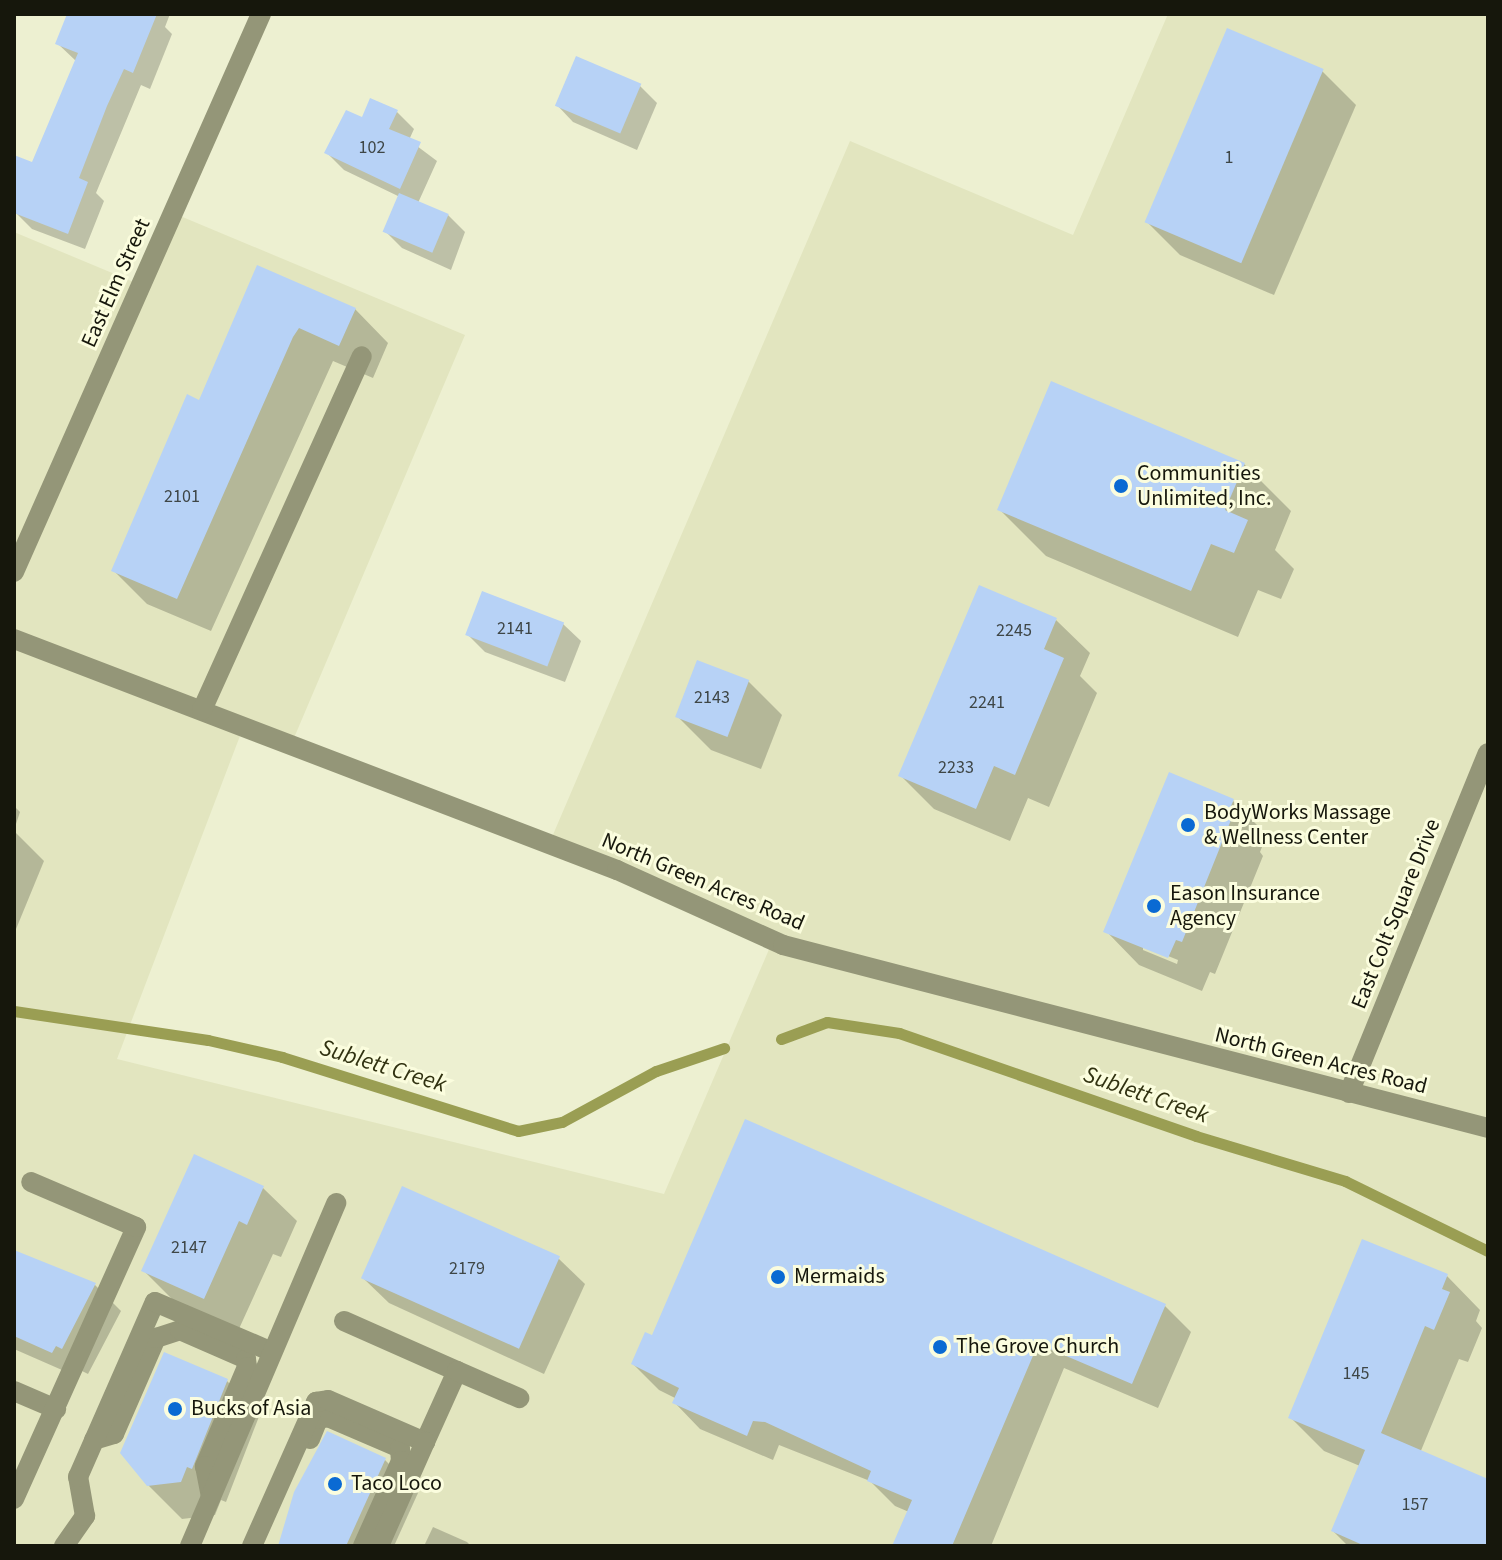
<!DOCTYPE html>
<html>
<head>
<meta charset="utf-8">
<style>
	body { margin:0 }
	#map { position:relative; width:1502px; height:1560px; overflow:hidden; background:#edf0d1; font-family:"Source Sans 3",sans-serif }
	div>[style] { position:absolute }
	.built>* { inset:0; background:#e2e5bf }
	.shadow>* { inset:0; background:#0003 }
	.stream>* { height:11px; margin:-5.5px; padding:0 5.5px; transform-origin:5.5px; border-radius:5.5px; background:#9a9e53 }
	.building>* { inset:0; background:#b7d2f6; transform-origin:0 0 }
	.minor>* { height:20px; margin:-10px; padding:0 10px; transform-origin:10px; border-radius:10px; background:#949678 }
	.dots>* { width:22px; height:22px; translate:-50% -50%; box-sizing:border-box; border:4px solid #fbfdde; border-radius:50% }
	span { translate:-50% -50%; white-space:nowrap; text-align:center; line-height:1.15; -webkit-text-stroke:6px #fbfdde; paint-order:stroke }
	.number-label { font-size:18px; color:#3e4646 }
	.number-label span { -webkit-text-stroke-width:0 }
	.street-label { font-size:22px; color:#16170c }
	.poi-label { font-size:22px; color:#16170c }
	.left { translate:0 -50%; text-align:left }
	.water-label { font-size:24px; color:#313211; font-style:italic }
	.frame { position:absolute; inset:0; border:16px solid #16170c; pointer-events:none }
</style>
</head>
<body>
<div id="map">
	<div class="built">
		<i style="clip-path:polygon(1168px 14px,1488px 14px,1488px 1546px,14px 1546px,14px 232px,141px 285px,173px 213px,465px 335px,291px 745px,243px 728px,117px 1059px,664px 1194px,773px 940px,549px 844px,850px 141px,1073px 235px)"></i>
	</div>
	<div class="shadow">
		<i style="clip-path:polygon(69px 14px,170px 14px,165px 27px,172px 34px,150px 89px,141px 85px,96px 193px,104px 201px,85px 249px,32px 229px,15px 212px,14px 200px,14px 157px,33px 165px,76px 61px,57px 43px)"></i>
		<i style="clip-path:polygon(1322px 71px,1356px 105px,1274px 295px,1180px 255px,1147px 222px)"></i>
		<i style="clip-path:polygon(640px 86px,657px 103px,637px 150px,573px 122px,556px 104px)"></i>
		<i style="clip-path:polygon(397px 112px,414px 129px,409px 140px,437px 161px,418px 203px,448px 215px,465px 232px,451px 270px,402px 248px,385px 231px,400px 197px,344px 170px,327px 153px,363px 120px)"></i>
		<i style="clip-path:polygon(258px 267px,355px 309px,388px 343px,373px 378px,333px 361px,211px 631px,147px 604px,113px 570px,200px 402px)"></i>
		<i style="clip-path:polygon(1244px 464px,1291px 511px,1275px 550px,1294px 569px,1281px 599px,1258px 590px,1238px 637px,1046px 556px,999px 509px)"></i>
		<i style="clip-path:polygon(1056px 620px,1090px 653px,1080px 676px,1097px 693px,1049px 807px,1028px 798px,1010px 841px,934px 809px,901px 776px)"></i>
		<i style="clip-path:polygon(563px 624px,581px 641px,565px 682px,485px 652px,468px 635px)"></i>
		<i style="clip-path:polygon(748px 681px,782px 715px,761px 769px,711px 750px,677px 716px)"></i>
		<i style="clip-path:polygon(evenodd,1233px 801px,1267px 835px,1260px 852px,1263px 856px,1215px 974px,1210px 972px,1202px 991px,1139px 965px,1106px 931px,1233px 801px,1143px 946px,1178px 960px,1177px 964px,1143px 950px,1143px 946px)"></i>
		<i style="clip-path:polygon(14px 806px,20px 812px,14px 830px)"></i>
		<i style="clip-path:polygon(14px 831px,44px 861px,14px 934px)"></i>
		<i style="clip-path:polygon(195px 1156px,263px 1188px,297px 1221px,281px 1257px,273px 1254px,238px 1331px,177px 1304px,143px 1270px)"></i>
		<i style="clip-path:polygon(14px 1252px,95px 1285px,121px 1311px,88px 1374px,82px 1371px,78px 1377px,14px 1349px)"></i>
		<i style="clip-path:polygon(559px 1259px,585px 1284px,544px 1374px,389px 1303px,363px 1278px)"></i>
		<i style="clip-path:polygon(1447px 1276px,1480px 1310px,1476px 1321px,1482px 1328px,1468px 1362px,1459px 1359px,1420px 1453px,1488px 1483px,1488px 1546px,1348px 1546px,1333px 1531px,1360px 1466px,1324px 1451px,1290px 1417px)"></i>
		<i style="clip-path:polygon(1165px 1306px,1191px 1332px,1158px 1408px,1064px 1368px,991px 1546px,894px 1546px,909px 1512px,895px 1506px,870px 1481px,779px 1445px,773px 1460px,700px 1429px,675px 1403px,677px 1399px,659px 1390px,633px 1364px,653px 1337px)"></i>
		<i style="clip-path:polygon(227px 1381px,260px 1414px,226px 1502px,221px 1500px,215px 1515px,182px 1519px,148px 1485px)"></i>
		<i style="clip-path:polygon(384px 1459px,418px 1493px,394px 1546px,280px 1546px,296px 1493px)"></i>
		<i style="clip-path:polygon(433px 1527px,467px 1542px,471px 1546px,424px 1546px)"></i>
	</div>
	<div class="stream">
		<i style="left:14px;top:1011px;width:196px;rotate:8.5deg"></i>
		<i style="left:208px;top:1040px;width:76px;rotate:12.9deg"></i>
		<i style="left:282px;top:1057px;width:247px;rotate:17.4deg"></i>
		<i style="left:518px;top:1131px;width:45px;rotate:-11.6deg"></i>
		<i style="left:562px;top:1122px;width:107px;rotate:-28.5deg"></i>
		<i style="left:656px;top:1071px;width:72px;rotate:-18.7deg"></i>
		<i style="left:781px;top:1039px;width:49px;rotate:-20.3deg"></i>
		<i style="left:827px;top:1022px;width:73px;rotate:8.7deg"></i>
		<i style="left:899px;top:1033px;width:314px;rotate:19.1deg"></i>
		<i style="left:1196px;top:1136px;width:156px;rotate:16.8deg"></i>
		<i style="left:1345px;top:1181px;width:159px;rotate:26.1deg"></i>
	</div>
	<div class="building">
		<i style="clip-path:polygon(67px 14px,157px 14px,133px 73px,124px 69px,107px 106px,79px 178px,88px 182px,68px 234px,14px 213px,14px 155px,32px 162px,78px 53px,55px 44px)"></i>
		<i style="left:1227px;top:28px;width:105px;height:211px;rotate:23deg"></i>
		<i style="left:576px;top:56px;width:71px;height:54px;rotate:23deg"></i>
		<i style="clip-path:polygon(370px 98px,398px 110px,389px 129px,421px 142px,400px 189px,324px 153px,346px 110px,362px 117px)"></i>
		<i style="left:399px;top:193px;width:54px;height:42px;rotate:23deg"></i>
		<i style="clip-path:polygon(257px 265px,356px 308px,339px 346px,299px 328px,293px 337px,177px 599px,111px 571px,187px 394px,199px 400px)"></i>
		<i style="clip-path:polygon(1051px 381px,1245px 463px,1225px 510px,1248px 520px,1234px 553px,1211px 544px,1191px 591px,997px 510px)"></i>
		<i style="clip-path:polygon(979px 585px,1057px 618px,1044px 649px,1064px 658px,1015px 775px,994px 766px,976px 809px,898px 776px)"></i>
		<i style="left:482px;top:591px;width:88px;height:47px;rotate:21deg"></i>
		<i style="left:697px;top:660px;width:56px;height:61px;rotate:21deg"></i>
		<i style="clip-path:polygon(1169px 772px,1234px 799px,1226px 818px,1231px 820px,1182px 942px,1176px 940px,1168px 958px,1103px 932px)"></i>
		<i style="clip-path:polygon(745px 1119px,1166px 1304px,1132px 1384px,1038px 1344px,952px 1546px,892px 1546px,912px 1500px,867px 1481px,871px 1471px,765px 1422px,753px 1421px,747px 1436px,672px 1403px,679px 1388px,631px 1364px,645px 1332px,652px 1335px)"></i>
		<i style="clip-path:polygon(194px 1154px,264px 1186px,247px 1225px,239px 1221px,204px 1299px,141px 1271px)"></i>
		<i style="left:402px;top:1186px;width:173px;height:101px;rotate:24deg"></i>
		<i style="clip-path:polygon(1362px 1239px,1448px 1274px,1442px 1289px,1450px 1292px,1434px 1330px,1425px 1326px,1381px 1433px,1488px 1479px,1488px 1546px,1365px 1546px,1331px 1531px,1365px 1450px,1288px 1418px)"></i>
		<i style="clip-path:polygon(14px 1250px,96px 1283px,62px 1349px,56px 1346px,52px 1353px,14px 1336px)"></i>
		<i style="clip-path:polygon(164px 1352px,228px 1379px,192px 1469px,187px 1467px,181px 1482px,147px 1486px,120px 1453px)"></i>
		<i style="clip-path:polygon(327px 1431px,386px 1458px,346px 1546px,278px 1546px,294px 1492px)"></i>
	</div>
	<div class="minor">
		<i style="left:14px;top:572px;width:610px;rotate:-66.12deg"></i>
		<i style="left:14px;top:639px;width:646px;rotate:20.96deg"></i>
		<i style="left:617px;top:870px;width:182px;rotate:24.3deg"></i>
		<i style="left:783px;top:945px;width:728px;rotate:14.55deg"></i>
		<i style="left:202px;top:710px;width:388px;rotate:-65.7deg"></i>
		<i style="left:1349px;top:1093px;width:367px;rotate:-67.8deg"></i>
		<i style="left:344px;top:1321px;width:124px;rotate:23.9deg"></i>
		<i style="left:457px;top:1371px;width:78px;rotate:114.3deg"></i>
		<i style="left:457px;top:1371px;width:68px;rotate:23.5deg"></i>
		<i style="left:14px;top:1391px;width:46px;rotate:23.2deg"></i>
		<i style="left:310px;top:1439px;width:22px;rotate:-68deg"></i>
		<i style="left:318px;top:1419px;width:10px;rotate:-11deg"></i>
		<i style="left:328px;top:1417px;width:78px;rotate:23.3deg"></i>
		<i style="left:400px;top:1448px;width:13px;rotate:86deg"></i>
		<i style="left:401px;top:1461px;width:93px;rotate:114.1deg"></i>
		<i style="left:94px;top:1440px;width:21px;rotate:-17deg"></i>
		<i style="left:114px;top:1434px;width:105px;rotate:-66.4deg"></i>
		<i style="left:156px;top:1338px;width:25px;rotate:-18deg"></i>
		<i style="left:180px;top:1330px;width:72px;rotate:23.7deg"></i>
		<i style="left:246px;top:1359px;width:8px;rotate:83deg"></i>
		<i style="left:247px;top:1367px;width:108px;rotate:113deg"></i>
		<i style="left:205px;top:1466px;width:31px;rotate:79deg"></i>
		<i style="left:14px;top:1499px;width:298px;rotate:-65.8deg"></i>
		<i style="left:136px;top:1227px;width:114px;rotate:-156.8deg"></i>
		<i style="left:64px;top:1546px;width:37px;rotate:-55deg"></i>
		<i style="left:85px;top:1516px;width:40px;rotate:-100deg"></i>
		<i style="left:78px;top:1477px;width:191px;rotate:-66.3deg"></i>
		<i style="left:155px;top:1302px;width:127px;rotate:23.1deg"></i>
		<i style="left:190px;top:1546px;width:373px;rotate:-66.9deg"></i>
		<i style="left:252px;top:1546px;width:158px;rotate:-66deg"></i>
		<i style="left:316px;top:1402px;width:12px;rotate:-9deg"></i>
		<i style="left:328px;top:1400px;width:106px;rotate:23.4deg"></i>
		<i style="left:425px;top:1442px;width:114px;rotate:113.9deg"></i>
	</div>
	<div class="dots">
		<i style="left:1121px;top:486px;background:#0a6ad3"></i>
		<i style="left:1188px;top:825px;background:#0a6ad3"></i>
		<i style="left:1154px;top:906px;background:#0a6ad3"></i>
		<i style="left:778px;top:1277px;background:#0a6ad3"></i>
		<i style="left:940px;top:1347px;background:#0a6ad3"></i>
		<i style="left:175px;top:1409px;background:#0a6ad3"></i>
		<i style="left:335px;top:1484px;background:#0a6ad3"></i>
	</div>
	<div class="number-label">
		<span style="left:372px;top:148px">102</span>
		<span style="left:1229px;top:158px">1</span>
		<span style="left:182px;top:497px">2101</span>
		<span style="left:515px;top:629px">2141</span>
		<span style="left:1014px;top:631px">2245</span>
		<span style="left:712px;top:698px">2143</span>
		<span style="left:987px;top:703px">2241</span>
		<span style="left:956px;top:768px">2233</span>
		<span style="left:189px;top:1248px">2147</span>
		<span style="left:467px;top:1269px">2179</span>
		<span style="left:1356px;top:1374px">145</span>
		<span style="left:1415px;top:1505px">157</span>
	</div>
	<div class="street-label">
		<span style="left:116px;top:283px;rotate:-66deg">East Elm Street</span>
		<span style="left:703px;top:882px;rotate:23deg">North Green Acres Road</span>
		<span style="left:1396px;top:914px;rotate:-68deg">East Colt Square Drive</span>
		<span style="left:1321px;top:1061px;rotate:14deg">North Green Acres Road</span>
	</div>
	<div class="poi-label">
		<span class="left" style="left:1137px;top:486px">Communities<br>Unlimited, Inc.</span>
		<span class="left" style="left:1204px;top:825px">BodyWorks Massage<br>&amp; Wellness Center</span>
		<span class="left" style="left:1170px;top:906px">Eason Insurance<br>Agency</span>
		<span class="left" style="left:794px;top:1277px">Mermaids</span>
		<span class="left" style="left:956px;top:1347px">The Grove Church</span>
		<span class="left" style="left:191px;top:1409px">Bucks of Asia</span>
		<span class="left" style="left:351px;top:1484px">Taco Loco</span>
	</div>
	<div class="water-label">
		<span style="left:383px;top:1066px;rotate:17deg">Sublett Creek</span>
		<span style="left:1146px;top:1095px;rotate:19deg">Sublett Creek</span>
	</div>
	<div class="frame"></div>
</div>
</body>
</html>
